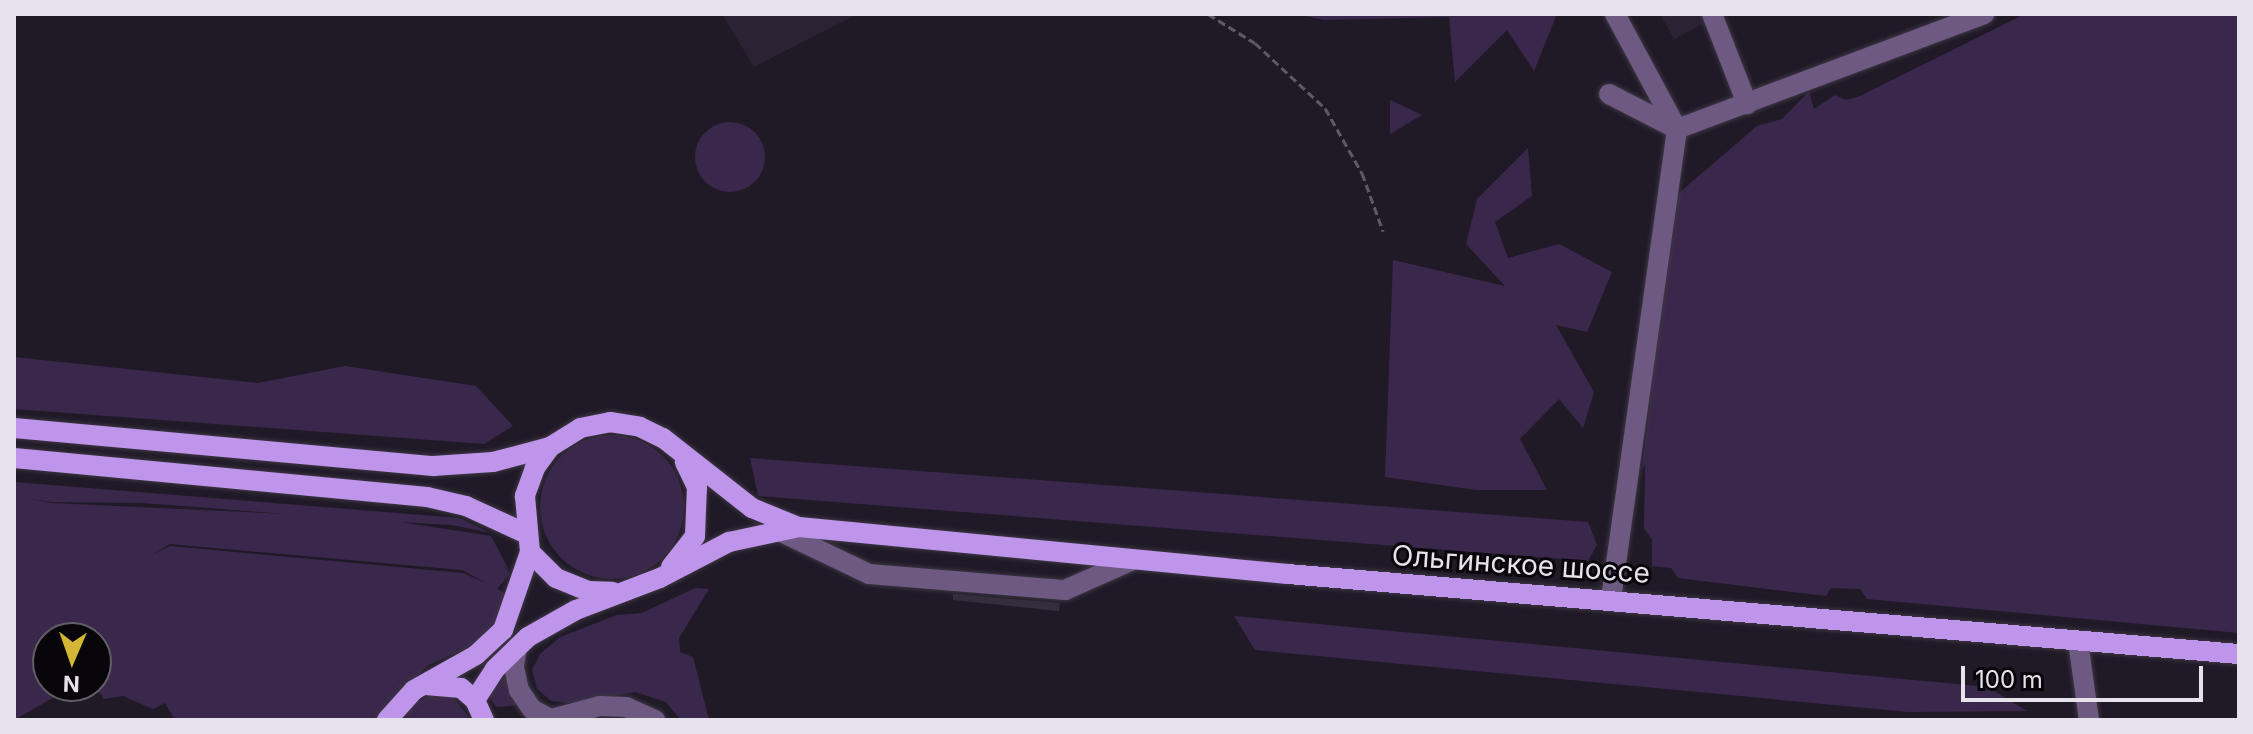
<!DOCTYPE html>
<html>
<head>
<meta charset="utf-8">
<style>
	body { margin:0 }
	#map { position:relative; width:2253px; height:734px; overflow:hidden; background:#201a27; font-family:Inter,sans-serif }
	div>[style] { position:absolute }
	.built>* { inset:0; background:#2b2234 }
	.green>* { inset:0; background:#3a284c }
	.round { border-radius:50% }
	.building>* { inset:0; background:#352e3c }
	.path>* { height:3px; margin-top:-1.5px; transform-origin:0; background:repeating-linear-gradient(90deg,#5f5965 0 8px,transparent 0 12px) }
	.roads { filter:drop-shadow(0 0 2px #3c3642) drop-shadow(0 0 2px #3c3642) }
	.minor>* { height:20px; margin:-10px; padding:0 10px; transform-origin:10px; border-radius:10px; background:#6d5982 }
	.major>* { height:20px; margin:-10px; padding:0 10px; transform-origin:10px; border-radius:10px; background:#bf95eb }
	span { translate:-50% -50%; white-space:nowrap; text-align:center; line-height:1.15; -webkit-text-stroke:6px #09060b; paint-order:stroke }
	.street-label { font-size:28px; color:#e6e2eb }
	.frame { position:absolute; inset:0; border:16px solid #e6e2eb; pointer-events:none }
	.north { position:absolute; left:32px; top:622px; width:80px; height:80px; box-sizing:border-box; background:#09060b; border:2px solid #615e65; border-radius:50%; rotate:182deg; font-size:22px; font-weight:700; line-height:32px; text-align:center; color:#e6e2eb }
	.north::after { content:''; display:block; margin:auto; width:28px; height:36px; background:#d3b635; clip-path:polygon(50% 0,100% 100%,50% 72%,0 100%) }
	.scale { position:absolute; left:1961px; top:666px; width:242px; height:36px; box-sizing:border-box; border:4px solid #e6e2eb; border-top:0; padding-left:10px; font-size:24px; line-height:28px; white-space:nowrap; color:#e6e2eb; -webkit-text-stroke:6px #09060b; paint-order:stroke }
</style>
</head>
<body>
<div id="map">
	<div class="built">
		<i style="clip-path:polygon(722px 14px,857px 14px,754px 67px)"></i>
		<i style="clip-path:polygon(1660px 14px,1723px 14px,1674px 39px)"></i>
	</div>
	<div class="green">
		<i style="clip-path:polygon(1296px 14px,1557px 14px,1534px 71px,1507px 30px,1455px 82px,1449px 17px,1324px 20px)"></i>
		<i style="clip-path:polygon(2025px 14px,2239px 14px,2239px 633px,1867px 599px,1860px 589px,1831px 588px,1826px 596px,1678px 578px,1671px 568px,1652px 566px,1652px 540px,1644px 528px,1645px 465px,1642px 470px,1673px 198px,1757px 126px,1782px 119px,1809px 91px,1814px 109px,1835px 95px,1846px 100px,1860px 96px)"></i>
		<i style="clip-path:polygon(1390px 100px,1422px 115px,1390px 134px)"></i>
		<i class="round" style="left:695px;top:122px;width:70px;height:70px"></i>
		<i style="clip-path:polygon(1528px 148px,1532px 196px,1495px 222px,1508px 258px,1559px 244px,1612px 272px,1587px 332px,1556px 325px,1594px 392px,1583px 428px,1559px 399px,1520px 439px,1547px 490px,1476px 490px,1385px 477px,1393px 260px,1505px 286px,1466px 244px,1477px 199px)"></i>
		<i style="clip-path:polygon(14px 357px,258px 383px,345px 366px,476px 386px,513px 426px,484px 444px,14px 409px)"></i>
		<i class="round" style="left:540px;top:435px;width:144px;height:144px"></i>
		<i style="clip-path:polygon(750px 458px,1588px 522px,1597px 545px,1588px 561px,758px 496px)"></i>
		<i style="clip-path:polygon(evenodd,14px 482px,459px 518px,491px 533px,452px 525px,400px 522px,491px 536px,510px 572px,503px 564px,510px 574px,497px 589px,505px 593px,506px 613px,476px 644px,427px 666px,377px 720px,175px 720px,165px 703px,153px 709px,123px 696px,104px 699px,95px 686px,96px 638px,48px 638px,48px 686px,74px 686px,14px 720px,14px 482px,25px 498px,52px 502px,143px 503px,287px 514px,52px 503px,25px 498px,14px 482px,170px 544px,462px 570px,488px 584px,463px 573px,170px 546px,151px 555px,170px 544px)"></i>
		<i style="clip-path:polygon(695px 588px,709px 589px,679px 638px,680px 652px,693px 657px,709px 720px,681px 720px,666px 702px,635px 692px,570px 703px,551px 701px,537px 689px,532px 670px,540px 654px,560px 637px,617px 615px,642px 613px)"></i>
		<i style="clip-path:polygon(1234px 616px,1988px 687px,2027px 711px,1908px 712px,1255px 650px)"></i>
		<i style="clip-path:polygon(508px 671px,521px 705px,496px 707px,489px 696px)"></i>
		<i style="clip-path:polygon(429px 695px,453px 697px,471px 720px,404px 720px,409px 708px)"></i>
	</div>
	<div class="building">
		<i style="clip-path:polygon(953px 594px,1060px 603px,1059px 611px,953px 600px)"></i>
	</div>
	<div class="path">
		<i style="left:1208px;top:14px;width:55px;rotate:31.7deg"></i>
		<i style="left:1255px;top:43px;width:96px;rotate:42.9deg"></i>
		<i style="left:1325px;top:108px;width:75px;rotate:60.4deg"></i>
		<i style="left:1362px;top:173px;width:62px;rotate:70.1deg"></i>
	</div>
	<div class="roads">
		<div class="minor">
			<i style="left:1712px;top:14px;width:97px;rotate:68.7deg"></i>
			<i style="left:1609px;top:94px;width:76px;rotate:27.2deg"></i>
			<i style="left:1677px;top:129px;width:328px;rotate:-20.5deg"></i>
			<i style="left:777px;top:530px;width:102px;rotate:25.6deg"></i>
			<i style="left:869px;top:574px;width:197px;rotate:4.7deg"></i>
			<i style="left:1065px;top:590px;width:74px;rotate:-23.8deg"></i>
			<i style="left:1611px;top:599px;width:475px;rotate:-82deg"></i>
			<i style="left:1677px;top:129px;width:131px;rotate:-118.3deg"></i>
			<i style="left:2078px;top:641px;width:80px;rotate:82.1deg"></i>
			<i style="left:517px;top:647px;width:20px;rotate:99deg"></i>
			<i style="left:514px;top:667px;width:24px;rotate:78deg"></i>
			<i style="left:519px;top:690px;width:23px;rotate:56deg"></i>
			<i style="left:532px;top:709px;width:21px;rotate:29deg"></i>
			<i style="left:548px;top:720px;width:54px;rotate:-15.1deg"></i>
			<i style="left:600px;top:706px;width:26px;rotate:2deg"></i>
			<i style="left:626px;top:707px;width:32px;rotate:24deg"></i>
		</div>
		<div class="major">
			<i style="left:14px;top:428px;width:421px;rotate:5.2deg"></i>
			<i style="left:433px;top:466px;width:60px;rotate:-3.8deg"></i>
			<i style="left:493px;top:462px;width:59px;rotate:-14.7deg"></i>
			<i style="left:550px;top:447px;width:36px;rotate:-32deg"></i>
			<i style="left:580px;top:428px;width:31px;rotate:-11deg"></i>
			<i style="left:610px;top:422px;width:30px;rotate:9deg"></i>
			<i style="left:640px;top:427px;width:25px;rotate:26deg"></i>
			<i style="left:663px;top:438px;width:113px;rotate:38.2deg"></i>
			<i style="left:752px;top:508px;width:48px;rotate:22.2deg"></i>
			<i style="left:550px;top:447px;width:26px;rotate:126deg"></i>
			<i style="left:535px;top:468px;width:30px;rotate:110deg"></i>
			<i style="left:525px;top:496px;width:56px;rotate:84.9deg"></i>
			<i style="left:530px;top:552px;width:37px;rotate:45deg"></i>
			<i style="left:556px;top:578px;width:35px;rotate:22deg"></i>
			<i style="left:589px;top:591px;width:23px;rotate:2deg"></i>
			<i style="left:14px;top:458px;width:415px;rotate:5.4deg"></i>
			<i style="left:427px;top:497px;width:40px;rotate:13deg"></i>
			<i style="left:466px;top:506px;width:65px;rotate:24.6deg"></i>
			<i style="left:671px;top:567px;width:39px;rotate:-52deg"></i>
			<i style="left:695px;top:536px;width:49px;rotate:-87.7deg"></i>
			<i style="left:697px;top:487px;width:28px;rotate:-116deg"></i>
			<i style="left:426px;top:685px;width:35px;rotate:5deg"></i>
			<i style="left:461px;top:688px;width:18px;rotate:41deg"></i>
			<i style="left:475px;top:700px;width:22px;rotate:66deg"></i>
			<i style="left:475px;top:700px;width:37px;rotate:-57deg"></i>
			<i style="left:495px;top:669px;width:46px;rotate:-44.1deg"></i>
			<i style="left:528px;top:637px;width:55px;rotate:-29.4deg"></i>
			<i style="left:576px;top:610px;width:90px;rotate:-20.9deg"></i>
			<i style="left:660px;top:578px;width:78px;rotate:-27.6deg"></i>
			<i style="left:729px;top:542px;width:72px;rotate:-12.1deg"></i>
			<i style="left:799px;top:527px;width:491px;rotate:5.5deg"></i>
			<i style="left:1288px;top:574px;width:954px;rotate:4.81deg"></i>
			<i style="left:387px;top:720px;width:40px;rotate:-48deg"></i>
			<i style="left:414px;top:690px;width:71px;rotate:-29.4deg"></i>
			<i style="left:476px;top:655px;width:37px;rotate:-43deg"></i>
			<i style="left:503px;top:630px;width:83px;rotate:-70.9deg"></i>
		</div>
	</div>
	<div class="street-label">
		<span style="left:1521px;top:564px;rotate:4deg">Ольгинское шоссе</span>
	</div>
	<div class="frame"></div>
	<div class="north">N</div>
	<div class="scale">100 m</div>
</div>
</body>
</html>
